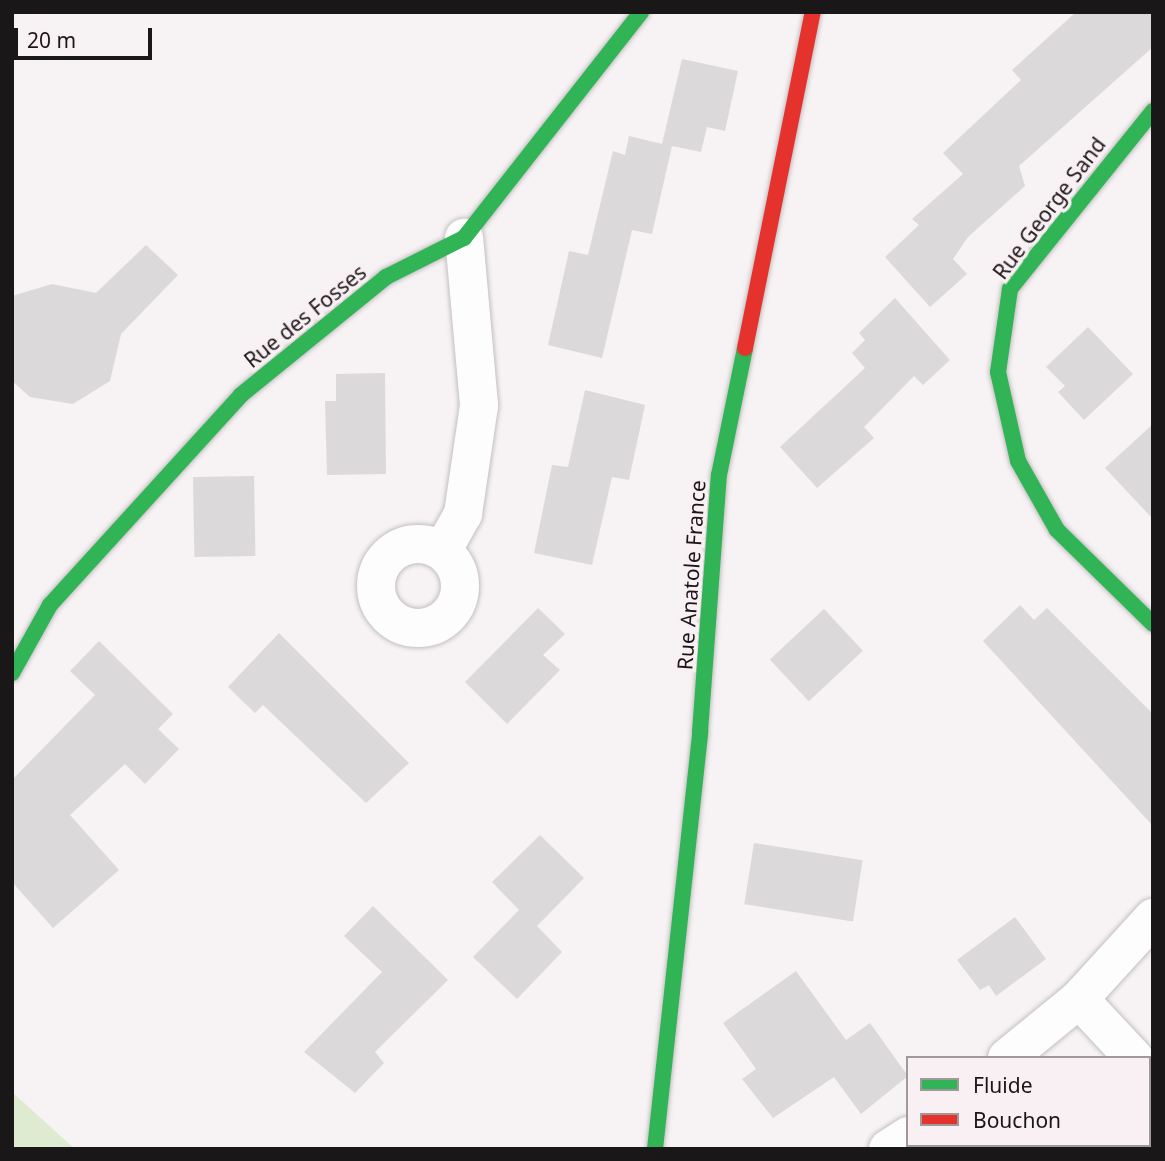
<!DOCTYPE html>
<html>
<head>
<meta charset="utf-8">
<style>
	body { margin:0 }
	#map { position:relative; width:1165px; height:1161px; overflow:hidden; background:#f7f2f4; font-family:"Noto Sans",sans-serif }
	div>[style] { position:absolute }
	.green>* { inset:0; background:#dfebd1 }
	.building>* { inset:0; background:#dcd9da; transform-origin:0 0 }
	.roads { filter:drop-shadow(0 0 2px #c3c0c1) drop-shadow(0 0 2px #c3c0c1) }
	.street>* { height:38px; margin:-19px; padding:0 19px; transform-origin:19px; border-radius:19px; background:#fefdfd }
	.street>.ring { margin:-19px; padding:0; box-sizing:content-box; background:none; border:38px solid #fefdfd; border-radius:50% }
	.fast>* { height:16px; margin:-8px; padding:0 8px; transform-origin:8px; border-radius:8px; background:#30b455 }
	.jam>* { height:16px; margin:-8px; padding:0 8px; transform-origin:8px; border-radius:8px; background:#e5322d }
	span { translate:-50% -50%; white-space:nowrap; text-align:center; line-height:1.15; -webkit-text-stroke:7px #f9f0f4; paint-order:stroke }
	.street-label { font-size:21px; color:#1a1718 }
	.frame { position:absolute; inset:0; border:14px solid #1a1718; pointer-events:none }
	.legend { position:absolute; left:906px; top:1056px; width:245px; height:91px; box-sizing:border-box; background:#f9f0f4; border:2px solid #a0999c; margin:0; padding:9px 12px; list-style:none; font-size:21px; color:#1a1718 }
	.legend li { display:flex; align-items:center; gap:14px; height:35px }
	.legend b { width:35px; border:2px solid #a0999c }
	.scale { position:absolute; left:14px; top:28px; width:138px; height:32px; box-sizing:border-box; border:4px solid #1a1718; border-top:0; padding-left:9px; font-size:21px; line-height:24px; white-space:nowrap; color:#1a1718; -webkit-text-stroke:5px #f9f0f4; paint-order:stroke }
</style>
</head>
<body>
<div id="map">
	<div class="green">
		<i style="clip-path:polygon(12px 1092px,75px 1149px,12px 1149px)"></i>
	</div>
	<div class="building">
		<i style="clip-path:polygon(1076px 12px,1153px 12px,1153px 47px,1019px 166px,1025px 186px,968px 237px,953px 259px,967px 274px,930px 307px,885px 257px,919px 225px,912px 219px,963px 174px,943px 153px,1021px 80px,1012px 70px)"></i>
		<i style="clip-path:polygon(682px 59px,738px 71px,725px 131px,707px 127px,701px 152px,672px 146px,652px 234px,632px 230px,602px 358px,548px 345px,569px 251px,588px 255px,613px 151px,625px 155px,629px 136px,662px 144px)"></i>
		<i style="clip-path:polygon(146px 245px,178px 275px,121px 334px,110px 381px,73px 404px,30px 397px,12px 381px,12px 296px,52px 284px,96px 293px)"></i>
		<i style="clip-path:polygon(895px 298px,950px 360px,923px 385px,914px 376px,864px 427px,874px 438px,817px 488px,780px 447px,865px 368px,852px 353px,865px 340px,859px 333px)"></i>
		<i style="clip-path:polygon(1088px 327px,1133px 374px,1084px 420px,1058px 392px,1065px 386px,1046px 367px)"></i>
		<i style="clip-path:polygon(385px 373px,386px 474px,327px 475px,325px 401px,336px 401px,336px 374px)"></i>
		<i style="clip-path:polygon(585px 390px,645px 405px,629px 480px,612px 477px,592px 565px,534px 553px,552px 465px,568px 467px)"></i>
		<i style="clip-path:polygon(1153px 424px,1153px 519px,1105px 468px)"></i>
		<i style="left:254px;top:476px;width:80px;height:61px;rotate:89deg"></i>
		<i style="clip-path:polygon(1020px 605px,1034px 620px,1047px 608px,1153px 714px,1153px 826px,983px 641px)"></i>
		<i style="clip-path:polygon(538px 608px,565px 634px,543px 655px,560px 670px,507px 724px,465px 682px)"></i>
		<i style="left:824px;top:609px;width:57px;height:74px;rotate:47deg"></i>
		<i style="clip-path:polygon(279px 633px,409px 763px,366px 803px,263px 705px,255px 713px,228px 687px)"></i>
		<i style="clip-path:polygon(99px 641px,173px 714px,158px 729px,179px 749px,145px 784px,125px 764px,70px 815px,119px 870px,53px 928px,12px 882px,12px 780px,95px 695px,70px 671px)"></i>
		<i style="clip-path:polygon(540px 835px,584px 878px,537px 926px,562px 952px,517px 999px,473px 957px,519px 910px,492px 882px)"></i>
		<i style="left:754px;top:843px;width:110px;height:62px;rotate:9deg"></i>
		<i style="clip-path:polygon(373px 906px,448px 980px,375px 1052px,384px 1063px,355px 1093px,304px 1052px,382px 972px,344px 936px)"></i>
		<i style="clip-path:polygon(1015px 917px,1046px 959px,996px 996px,989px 985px,980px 990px,957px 960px)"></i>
		<i style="clip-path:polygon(796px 971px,846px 1040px,870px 1023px,908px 1076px,861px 1114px,834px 1077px,773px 1118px,742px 1079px,756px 1069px,723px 1023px)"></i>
	</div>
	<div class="roads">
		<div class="street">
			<i class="ring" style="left:376px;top:544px;width:46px;height:46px"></i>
			<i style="left:442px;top:551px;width:43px;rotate:-60.4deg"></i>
			<i style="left:463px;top:514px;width:110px;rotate:-81.6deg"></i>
			<i style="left:479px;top:405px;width:168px;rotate:-95.1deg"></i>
			<i style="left:1079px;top:999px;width:81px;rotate:47deg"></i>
			<i style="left:1007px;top:1058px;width:93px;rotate:-39.3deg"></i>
			<i style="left:1079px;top:999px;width:110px;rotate:-47.6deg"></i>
			<i style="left:888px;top:1149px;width:24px;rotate:-33deg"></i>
		</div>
		<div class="fast">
			<i style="left:1153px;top:111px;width:228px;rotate:128.8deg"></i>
			<i style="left:1010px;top:289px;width:84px;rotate:98.2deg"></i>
			<i style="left:998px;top:372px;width:91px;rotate:77.3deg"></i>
			<i style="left:1018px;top:461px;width:79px;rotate:60.5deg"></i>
			<i style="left:1057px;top:530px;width:134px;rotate:44.4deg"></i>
			<i style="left:12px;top:673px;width:78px;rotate:-60.8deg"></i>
			<i style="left:50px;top:605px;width:284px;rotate:-47.7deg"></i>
			<i style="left:241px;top:395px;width:187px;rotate:-39.1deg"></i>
			<i style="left:386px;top:277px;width:87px;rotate:-26.6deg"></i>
			<i style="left:464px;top:238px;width:287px;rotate:-51.9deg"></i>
			<i style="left:655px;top:1149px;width:419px;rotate:-83.8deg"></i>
			<i style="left:700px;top:732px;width:258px;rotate:-85.8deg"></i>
			<i style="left:719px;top:475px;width:130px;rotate:-78.4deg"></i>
		</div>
		<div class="jam">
			<i style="left:745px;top:348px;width:343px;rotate:-78.6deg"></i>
		</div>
	</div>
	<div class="street-label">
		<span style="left:1049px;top:208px;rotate:-53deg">Rue George Sand</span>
		<span style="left:305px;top:316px;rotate:-39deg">Rue des Fosses</span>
		<span style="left:691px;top:575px;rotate:-86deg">Rue Anatole France</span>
	</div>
	<div class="frame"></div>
	<ul class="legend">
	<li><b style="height:9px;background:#30b455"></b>Fluide</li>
	<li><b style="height:9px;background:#e5322d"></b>Bouchon</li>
	</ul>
	<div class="scale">20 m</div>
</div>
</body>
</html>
